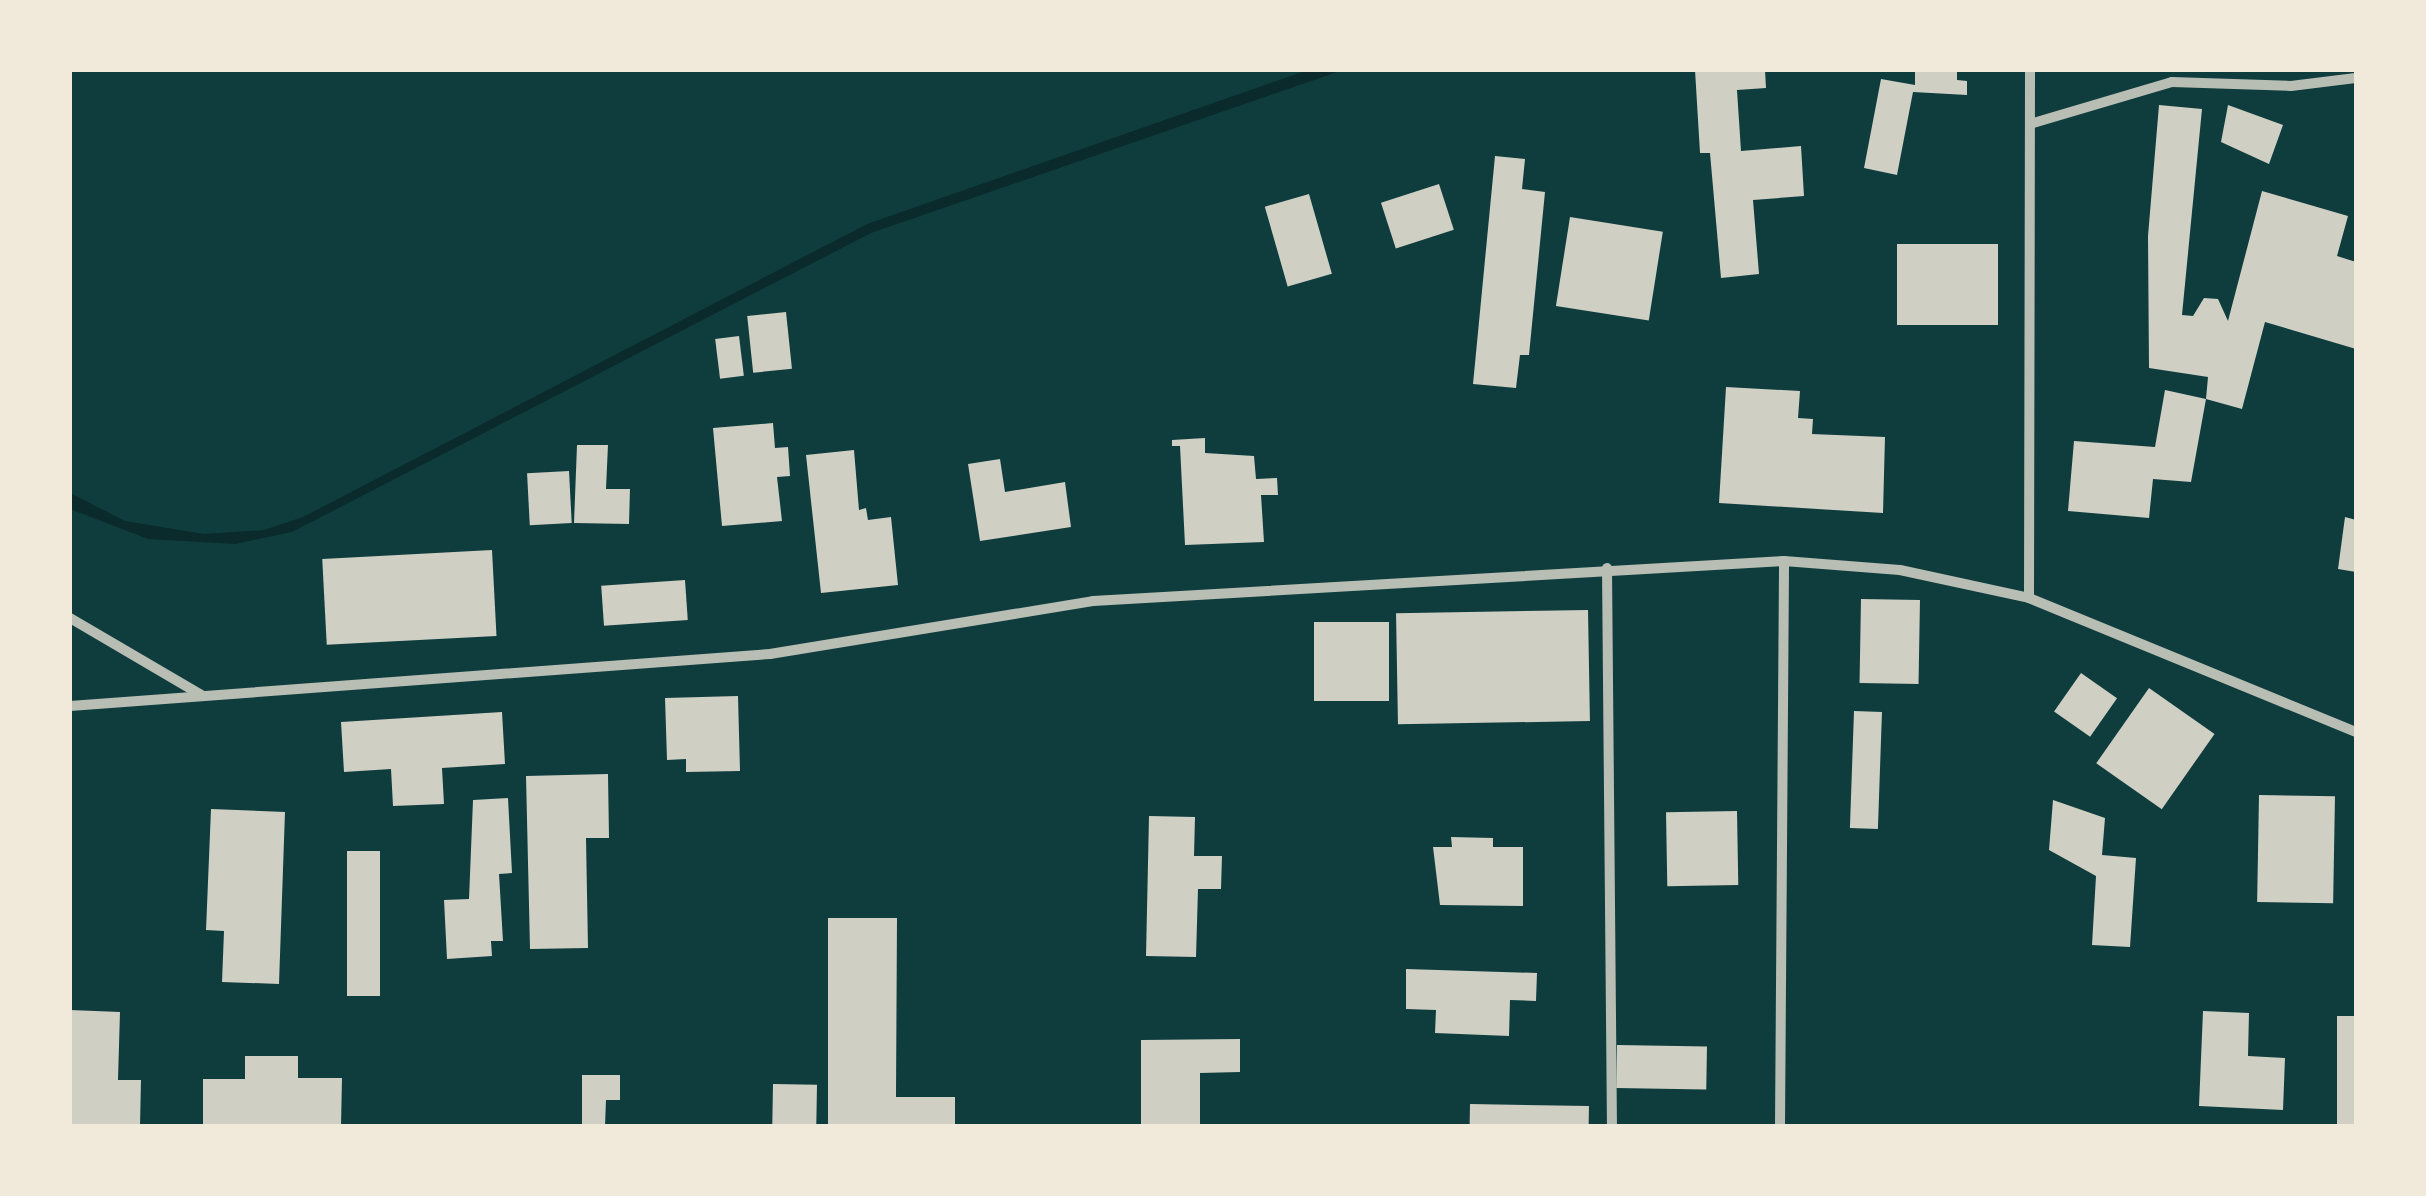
<!DOCTYPE html>
<html>
<head>
<meta charset="utf-8">
<style>
	body { margin:0 }
	#map { position:relative; width:2426px; height:1196px; overflow:hidden; background:#0f3d3e; font-family:"Asap Condensed",sans-serif }
	div>[style] { position:absolute }
	.water>* { inset:0; background:#0a2a2b }
	.building>* { inset:0; background:#cfcfc3; transform-origin:0 0 }
	.minor>* { height:10px; margin:-5px; padding:0 5px; transform-origin:5px; border-radius:5px; background:#b8beb3 }
	span { translate:-50% -50%; white-space:nowrap; text-align:center; line-height:1.15; -webkit-text-stroke:10px #f1e9da; paint-order:stroke }
	.frame { position:absolute; inset:0; border:72px solid #f1e9da; pointer-events:none }
</style>
</head>
<body>
<div id="map">
	<div class="water">
		<i style="clip-path:polygon(1308px 70px,1343px 70px,871px 233px,292px 532px,235px 544px,148px 539px,70px 509px,70px 493px,125px 521px,204px 534px,264px 530px,303px 517px,867px 224px)"></i>
	</div>
	<div class="building">
		<i style="clip-path:polygon(1695px 70px,1765px 70px,1766px 88px,1737px 90px,1741px 151px,1801px 146px,1804px 196px,1753px 200px,1759px 274px,1721px 278px,1710px 153px,1700px 153px)"></i>
		<i style="clip-path:polygon(1915px 70px,1957px 70px,1957px 80px,1967px 81px,1967px 95px,1913px 92px,1897px 175px,1864px 168px,1881px 79px,1915px 85px)"></i>
		<i style="clip-path:polygon(2159px 105px,2202px 109px,2182px 315px,2193px 316px,2204px 298px,2218px 299px,2228px 321px,2262px 191px,2348px 216px,2337px 256px,2356px 262px,2356px 349px,2265px 322px,2242px 409px,2206px 399px,2208px 377px,2149px 368px,2148px 236px)"></i>
		<i style="clip-path:polygon(2228px 105px,2283px 125px,2269px 164px,2221px 142px)"></i>
		<i style="clip-path:polygon(1495px 156px,1525px 159px,1522px 189px,1545px 192px,1529px 355px,1520px 355px,1516px 388px,1473px 384px)"></i>
		<i style="left:1439px;top:184px;width:48px;height:61px;rotate:72deg"></i>
		<i style="left:1309px;top:194px;width:83px;height:46px;rotate:74deg"></i>
		<i style="left:1570px;top:217px;width:94px;height:90px;rotate:9deg"></i>
		<i style="left:1897px;top:244px;width:101px;height:81px"></i>
		<i style="left:786px;top:312px;width:57px;height:39px;rotate:84deg"></i>
		<i style="left:739px;top:336px;width:40px;height:24px;rotate:83deg"></i>
		<i style="clip-path:polygon(1726px 387px,1800px 391px,1798px 418px,1813px 419px,1812px 434px,1885px 437px,1883px 513px,1719px 503px)"></i>
		<i style="clip-path:polygon(2165px 390px,2206px 399px,2191px 482px,2153px 479px,2149px 518px,2068px 511px,2074px 441px,2155px 447px)"></i>
		<i style="clip-path:polygon(773px 423px,775px 448px,788px 447px,790px 476px,777px 477px,782px 521px,722px 526px,713px 428px)"></i>
		<i style="clip-path:polygon(1205px 438px,1205px 453px,1254px 456px,1256px 479px,1277px 478px,1278px 495px,1261px 495px,1264px 542px,1185px 545px,1180px 446px,1172px 446px,1172px 440px)"></i>
		<i style="clip-path:polygon(577px 445px,608px 445px,606px 489px,630px 489px,629px 524px,574px 523px)"></i>
		<i style="clip-path:polygon(854px 450px,859px 510px,866px 508px,868px 520px,891px 517px,898px 585px,821px 593px,806px 455px)"></i>
		<i style="clip-path:polygon(1000px 459px,1005px 492px,1065px 482px,1071px 527px,980px 541px,968px 464px)"></i>
		<i style="left:569px;top:471px;width:52px;height:42px;rotate:87deg"></i>
		<i style="clip-path:polygon(2345px 517px,2356px 520px,2356px 572px,2338px 569px)"></i>
		<i style="left:492px;top:550px;width:86px;height:170px;rotate:87deg"></i>
		<i style="left:685px;top:580px;width:40px;height:84px;rotate:86deg"></i>
		<i style="left:1861px;top:599px;width:59px;height:84px;rotate:1deg"></i>
		<i style="left:1588px;top:610px;width:111px;height:192px;rotate:89deg"></i>
		<i style="left:1314px;top:622px;width:75px;height:79px"></i>
		<i style="left:2081px;top:673px;width:44px;height:47px;rotate:35deg"></i>
		<i style="left:2149px;top:688px;width:80px;height:92px;rotate:35deg"></i>
		<i style="clip-path:polygon(738px 696px,740px 771px,686px 772px,686px 759px,667px 760px,665px 698px)"></i>
		<i style="left:1854px;top:711px;width:28px;height:117px;rotate:2deg"></i>
		<i style="clip-path:polygon(502px 712px,505px 764px,442px 768px,444px 804px,393px 806px,391px 769px,344px 772px,341px 722px)"></i>
		<i style="clip-path:polygon(608px 774px,609px 838px,586px 838px,588px 948px,530px 949px,526px 776px)"></i>
		<i style="left:2259px;top:795px;width:76px;height:107px;rotate:1deg"></i>
		<i style="clip-path:polygon(508px 798px,512px 873px,499px 874px,503px 941px,491px 941px,492px 956px,447px 959px,444px 900px,469px 899px,473px 800px)"></i>
		<i style="clip-path:polygon(2053px 800px,2105px 818px,2102px 855px,2136px 858px,2130px 947px,2092px 945px,2096px 876px,2049px 850px)"></i>
		<i style="clip-path:polygon(211px 809px,285px 812px,279px 984px,222px 982px,224px 931px,206px 930px)"></i>
		<i style="left:1737px;top:811px;width:74px;height:71px;rotate:89deg"></i>
		<i style="clip-path:polygon(1149px 816px,1195px 817px,1194px 856px,1222px 856px,1221px 889px,1198px 889px,1196px 957px,1146px 956px)"></i>
		<i style="clip-path:polygon(1451px 837px,1493px 838px,1493px 847px,1523px 847px,1523px 906px,1440px 905px,1433px 847px,1452px 847px)"></i>
		<i style="left:347px;top:851px;width:33px;height:145px"></i>
		<i style="clip-path:polygon(828px 918px,897px 918px,896px 1097px,955px 1097px,955px 1126px,828px 1126px)"></i>
		<i style="clip-path:polygon(1406px 969px,1537px 973px,1536px 1001px,1510px 1000px,1509px 1036px,1435px 1033px,1436px 1010px,1406px 1009px)"></i>
		<i style="clip-path:polygon(70px 1010px,120px 1012px,118px 1080px,141px 1080px,140px 1126px,70px 1126px)"></i>
		<i style="clip-path:polygon(2203px 1011px,2249px 1013px,2248px 1056px,2285px 1058px,2283px 1110px,2199px 1106px)"></i>
		<i style="left:2337px;top:1016px;width:19px;height:110px"></i>
		<i style="clip-path:polygon(1240px 1039px,1240px 1072px,1200px 1073px,1200px 1126px,1141px 1126px,1141px 1040px)"></i>
		<i style="left:1617px;top:1045px;width:90px;height:43px;rotate:1deg"></i>
		<i style="clip-path:polygon(245px 1056px,298px 1056px,298px 1078px,342px 1078px,341px 1126px,203px 1126px,203px 1079px,245px 1079px)"></i>
		<i style="clip-path:polygon(582px 1075px,620px 1075px,620px 1100px,606px 1100px,605px 1126px,582px 1126px)"></i>
		<i style="left:773px;top:1084px;width:44px;height:42px;rotate:1deg"></i>
		<i style="left:1470px;top:1104px;width:119px;height:22px;rotate:1deg"></i>
	</div>
	<div class="minor">
		<i style="left:2030px;top:124px;width:148px;rotate:-16.5deg"></i>
		<i style="left:2172px;top:82px;width:119px;rotate:1.9deg"></i>
		<i style="left:2291px;top:86px;width:65px;rotate:-7deg"></i>
		<i style="left:1607px;top:568px;width:558px;rotate:89.49deg"></i>
		<i style="left:2029px;top:598px;width:528px;rotate:-89.89deg"></i>
		<i style="left:70px;top:618px;width:152px;rotate:30.4deg"></i>
		<i style="left:70px;top:706px;width:702px;rotate:-4.25deg"></i>
		<i style="left:770px;top:654px;width:327px;rotate:-9.3deg"></i>
		<i style="left:1093px;top:601px;width:692px;rotate:-3.31deg"></i>
		<i style="left:1784px;top:561px;width:116px;rotate:4.4deg"></i>
		<i style="left:1900px;top:570px;width:132px;rotate:12.2deg"></i>
		<i style="left:2029px;top:598px;width:353px;rotate:22.3deg"></i>
		<i style="left:1780px;top:1126px;width:565px;rotate:-89.59deg"></i>
	</div>
	<div class="frame"></div>
</div>
</body>
</html>
